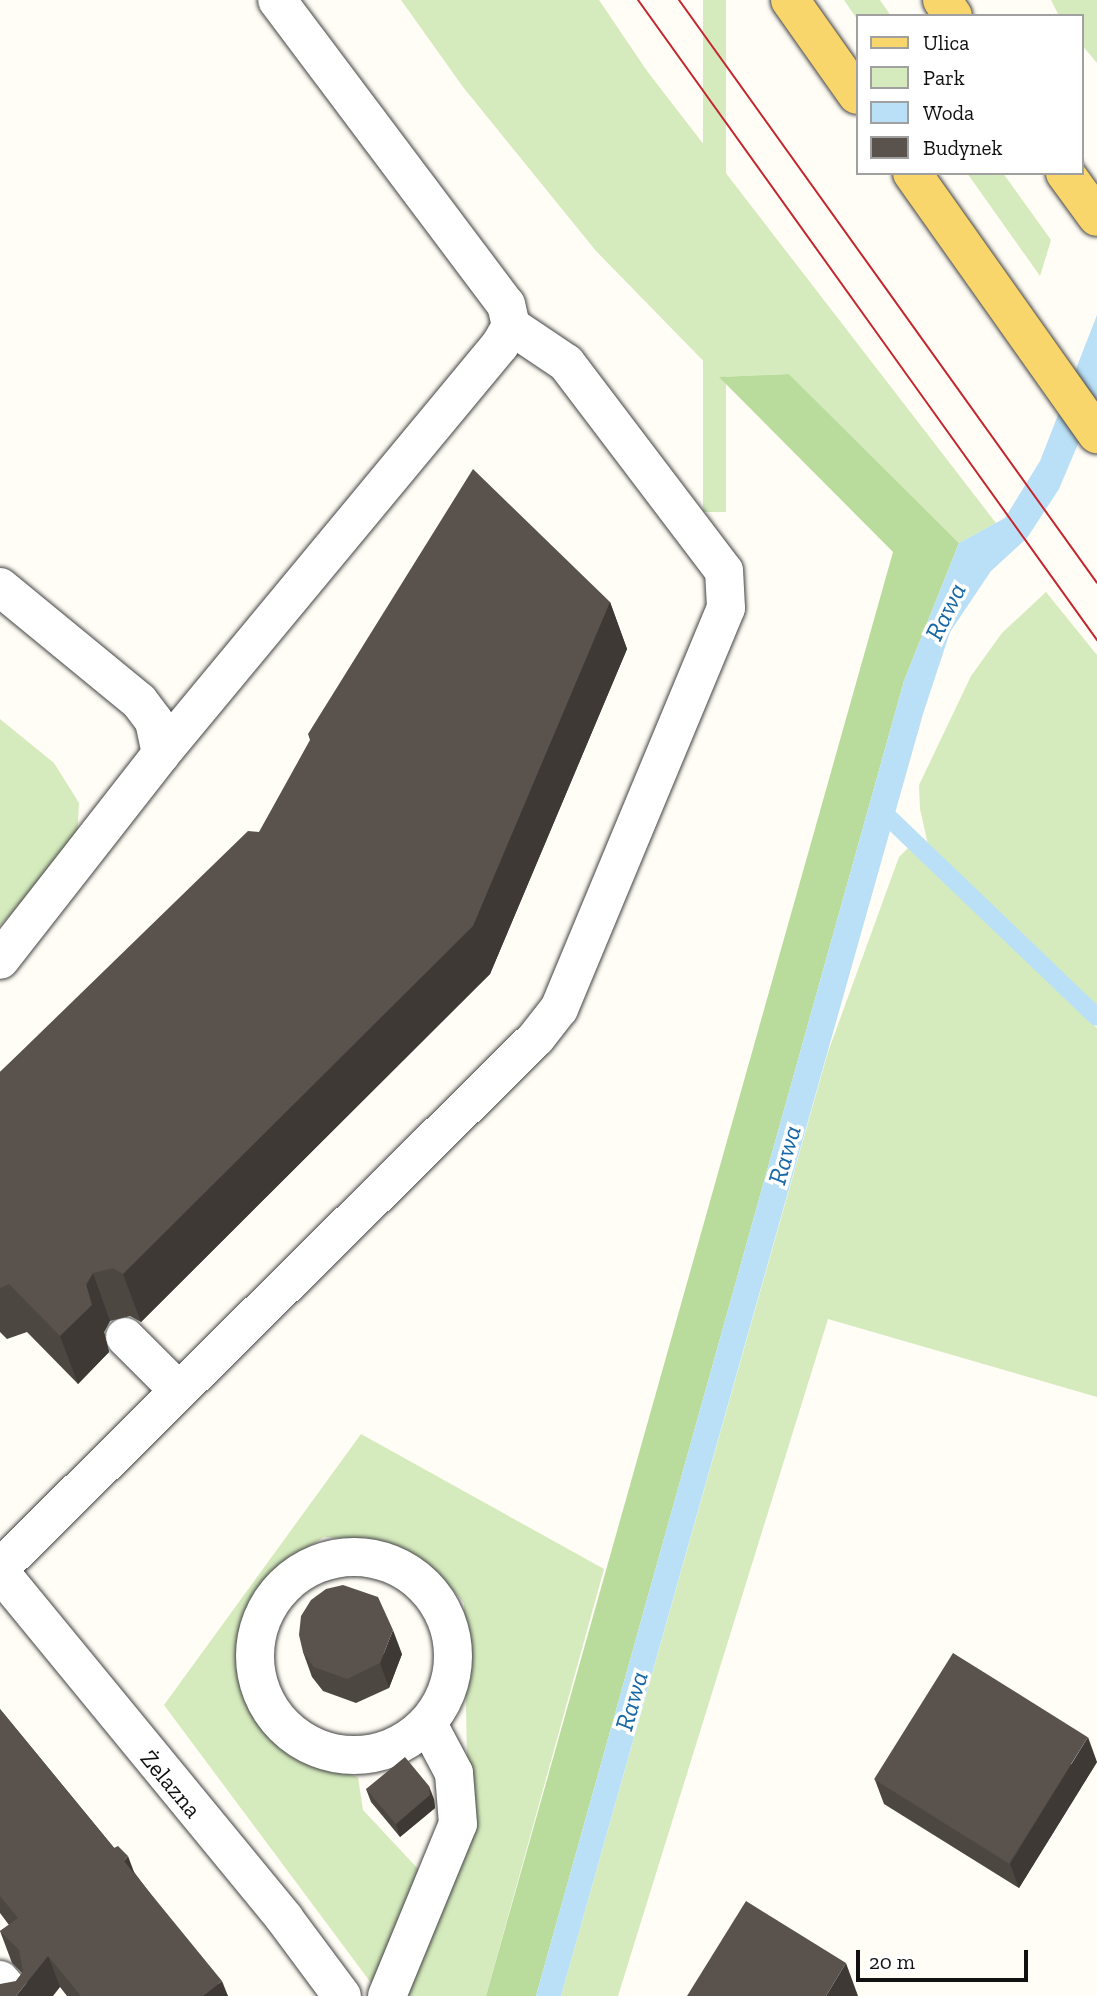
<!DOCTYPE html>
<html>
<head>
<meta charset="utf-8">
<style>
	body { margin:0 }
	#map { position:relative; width:1097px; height:1996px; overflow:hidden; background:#fffdf5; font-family:"Zilla Slab",serif }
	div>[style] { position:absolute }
	.green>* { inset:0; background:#d5ebbd; transform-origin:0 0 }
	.forest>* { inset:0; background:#b9dc9c }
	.water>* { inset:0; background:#b9e0f7 }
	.stream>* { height:18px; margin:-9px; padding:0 9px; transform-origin:9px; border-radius:9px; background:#b9e0f7 }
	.roads { filter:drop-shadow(0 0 2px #444) drop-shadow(0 0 2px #444) }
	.minor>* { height:38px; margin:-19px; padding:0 19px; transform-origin:19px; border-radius:19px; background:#fff }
	.minor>.ring { margin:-19px; padding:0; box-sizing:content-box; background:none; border:38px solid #fff; border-radius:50% }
	.major>* { height:38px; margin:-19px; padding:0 19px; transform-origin:19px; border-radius:19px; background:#f9d66b }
	.tram>* { height:2px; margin:-1px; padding:0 1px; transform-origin:1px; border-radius:1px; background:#c4262e }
	.wall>* { inset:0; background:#4d4742 }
	.shaded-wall>* { inset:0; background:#3f3936 }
	.building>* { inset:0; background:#5a524d; transform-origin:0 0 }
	span { translate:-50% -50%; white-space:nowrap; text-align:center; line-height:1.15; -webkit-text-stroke:7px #fff; paint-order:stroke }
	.street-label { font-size:24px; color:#111 }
	.water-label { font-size:26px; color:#1768a6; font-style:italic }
	.legend { position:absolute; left:856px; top:14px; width:228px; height:161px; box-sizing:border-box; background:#fff; border:2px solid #a0a0a0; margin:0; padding:9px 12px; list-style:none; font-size:21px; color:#111 }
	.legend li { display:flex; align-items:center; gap:14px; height:35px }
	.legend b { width:35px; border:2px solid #a0a0a0 }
	.scale { position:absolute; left:856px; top:1950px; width:172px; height:32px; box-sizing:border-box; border:4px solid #111; border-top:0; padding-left:9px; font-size:21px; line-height:24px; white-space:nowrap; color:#111; -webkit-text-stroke:5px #fff; paint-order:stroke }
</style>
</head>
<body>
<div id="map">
	<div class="green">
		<i style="clip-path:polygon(401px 0,599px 0,647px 71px,996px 523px,959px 543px,789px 374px,719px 377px,596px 251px,463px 87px)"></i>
		<i style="left:703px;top:0;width:23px;height:512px"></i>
		<i style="clip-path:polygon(844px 0,880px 0,891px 16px,857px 19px)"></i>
		<i style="clip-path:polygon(1051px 0,1097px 0,1097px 63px,1081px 44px,1081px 16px,1059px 16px)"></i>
		<i style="clip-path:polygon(967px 173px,1003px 173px,1051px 240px,1040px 276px)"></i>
		<i style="clip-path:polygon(1046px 592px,1097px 655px,1097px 1009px,929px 849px,920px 809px,919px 785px,971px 676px,1002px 633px)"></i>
		<i style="clip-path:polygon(0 719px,54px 763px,79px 803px,77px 838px,0 926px)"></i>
		<i style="clip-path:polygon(909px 847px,1097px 1028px,1097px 1397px,828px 1319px,618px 1996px,561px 1996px,828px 1052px,899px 857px)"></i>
		<i style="clip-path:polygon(361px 1434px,604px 1569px,486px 1996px,405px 1996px,467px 1760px,464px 1603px,433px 1568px,380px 1542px,324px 1537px,287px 1561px,252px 1609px,240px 1663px,247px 1700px,268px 1737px,296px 1759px,358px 1777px,363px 1810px,420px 1871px,374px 1987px,164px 1705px)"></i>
	</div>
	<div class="forest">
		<i style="clip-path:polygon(789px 374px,959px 543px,904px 681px,536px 1996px,486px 1996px,893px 552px,719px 377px)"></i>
	</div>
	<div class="water">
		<i style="clip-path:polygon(1097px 315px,1097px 399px,1059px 489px,1027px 538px,991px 571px,950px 632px,923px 714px,561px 1996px,536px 1996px,904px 681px,959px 543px,1005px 518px,1040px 461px)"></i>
	</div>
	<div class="stream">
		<i style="left:883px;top:812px;width:296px;rotate:43.8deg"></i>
	</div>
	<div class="roads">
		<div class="minor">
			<i style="left:0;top:587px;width:180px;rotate:39.4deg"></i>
			<i style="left:139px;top:701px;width:25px;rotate:53deg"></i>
			<i style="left:154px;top:721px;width:34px;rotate:78deg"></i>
			<i style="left:161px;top:754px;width:261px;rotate:128deg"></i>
			<i style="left:161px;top:754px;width:531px;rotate:-50.35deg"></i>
			<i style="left:500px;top:345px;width:22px;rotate:-60deg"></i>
			<i style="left:511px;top:326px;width:22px;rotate:-103deg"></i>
			<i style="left:506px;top:305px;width:381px;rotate:-126.9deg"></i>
			<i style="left:125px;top:1337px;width:76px;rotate:45deg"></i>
			<i class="ring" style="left:255px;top:1557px;width:160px;height:160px"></i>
			<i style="left:0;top:1568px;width:754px;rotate:-44.68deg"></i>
			<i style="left:536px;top:1038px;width:37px;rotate:-52deg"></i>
			<i style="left:559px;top:1009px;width:434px;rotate:-67.4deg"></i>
			<i style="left:726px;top:608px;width:37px;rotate:-93deg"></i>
			<i style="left:724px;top:571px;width:261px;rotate:-127.2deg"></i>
			<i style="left:566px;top:363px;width:66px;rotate:-146.1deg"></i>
			<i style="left:0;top:1572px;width:448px;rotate:50.6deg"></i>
			<i style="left:284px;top:1918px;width:97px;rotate:53.4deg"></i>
			<i style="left:0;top:1980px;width:21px;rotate:49deg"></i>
			<i style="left:387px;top:1996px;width:186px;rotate:-67.6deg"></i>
			<i style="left:458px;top:1824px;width:51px;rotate:-94.5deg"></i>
			<i style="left:454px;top:1773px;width:55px;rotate:-118deg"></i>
		</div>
		<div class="major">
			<i style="left:790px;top:0;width:116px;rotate:54.8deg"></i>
			<i style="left:942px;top:0;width:19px;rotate:55deg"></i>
			<i style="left:912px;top:173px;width:320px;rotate:54.7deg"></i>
			<i style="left:1065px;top:173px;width:54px;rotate:54deg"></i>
		</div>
	</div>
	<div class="tram">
		<i style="left:638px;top:0;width:788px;rotate:54.35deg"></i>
		<i style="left:679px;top:0;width:717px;rotate:54.36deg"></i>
	</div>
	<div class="wall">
		<i style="clip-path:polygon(610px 602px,627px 649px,490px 974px,141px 1322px,130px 1316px,110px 1321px,104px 1332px,109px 1352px,78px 1384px,27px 1332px,7px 1339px,0 1332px,0 1072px,259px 832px)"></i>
		<i style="clip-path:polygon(303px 1652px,402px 1654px,389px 1688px,356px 1703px,323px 1691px,312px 1677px)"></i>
		<i style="clip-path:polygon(0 1709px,134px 1872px,228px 1996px,67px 1996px,60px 1987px,16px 1981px,22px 1973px,12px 1963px,0 1931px,9px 1925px,0 1913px)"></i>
		<i style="clip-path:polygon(1097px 1762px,1019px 1888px,884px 1804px,875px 1780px)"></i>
		<i style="clip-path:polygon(366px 1789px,434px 1799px,435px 1808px,400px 1837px,371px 1802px)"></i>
	</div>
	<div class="shaded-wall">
		<i style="clip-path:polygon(610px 602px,627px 649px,490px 974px,141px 1322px,123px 1274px)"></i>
		<i style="clip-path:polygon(93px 1273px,110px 1321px,104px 1332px,109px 1352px,78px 1384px,60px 1336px)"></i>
		<i style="clip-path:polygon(393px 1630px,402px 1654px,389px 1688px,380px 1663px)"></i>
		<i style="clip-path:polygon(1088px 1737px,1097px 1762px,1019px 1888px,1010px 1864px)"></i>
		<i style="clip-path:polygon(429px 1786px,434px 1799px,435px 1808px,400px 1837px,396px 1824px)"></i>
		<i style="clip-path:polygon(128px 1856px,140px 1888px,124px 1861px)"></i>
		<i style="clip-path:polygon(48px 1956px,60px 1987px,53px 1996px,16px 1996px)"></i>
		<i style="clip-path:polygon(846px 1963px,858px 1996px,826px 1996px)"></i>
		<i style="clip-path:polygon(222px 1981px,228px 1996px,203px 1996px)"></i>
	</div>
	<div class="building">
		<i style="clip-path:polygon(473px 469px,610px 602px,473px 926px,123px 1274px,113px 1268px,93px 1273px,86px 1284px,92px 1305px,60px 1336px,9px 1284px,0 1288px,0 1072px,248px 831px,259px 832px,310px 740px,308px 734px)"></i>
		<i style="clip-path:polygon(343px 1585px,378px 1597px,393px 1630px,380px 1663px,347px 1679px,314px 1667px,303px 1652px,299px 1635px,301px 1616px,311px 1600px,326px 1589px)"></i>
		<i style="left:953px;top:1653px;width:159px;height:149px;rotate:32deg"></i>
		<i style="clip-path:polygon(0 1709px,114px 1848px,118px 1846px,128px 1856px,124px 1861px,222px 1981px,203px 1996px,81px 1996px,48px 1956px,16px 1996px,0 1996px,0 1984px,16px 1981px,23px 1972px,19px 1950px,0 1931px,18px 1918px,0 1896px)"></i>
		<i style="clip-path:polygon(405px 1757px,429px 1786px,430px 1795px,396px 1824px,366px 1789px)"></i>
		<i style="clip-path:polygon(746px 1901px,846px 1963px,826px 1996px,687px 1996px)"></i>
	</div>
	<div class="street-label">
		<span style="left:171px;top:1784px;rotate:50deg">Żelazna</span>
	</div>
	<div class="water-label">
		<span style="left:946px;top:612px;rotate:-64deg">Rawa</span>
		<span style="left:785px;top:1155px;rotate:-74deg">Rawa</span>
		<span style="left:632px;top:1701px;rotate:-74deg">Rawa</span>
	</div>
	<ul class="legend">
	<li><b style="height:9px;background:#f9d66b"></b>Ulica</li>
	<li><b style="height:19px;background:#d5ebbd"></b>Park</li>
	<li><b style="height:19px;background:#b9e0f7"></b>Woda</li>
	<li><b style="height:19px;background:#5a524d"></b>Budynek</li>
	</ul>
	<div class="scale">20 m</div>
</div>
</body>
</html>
